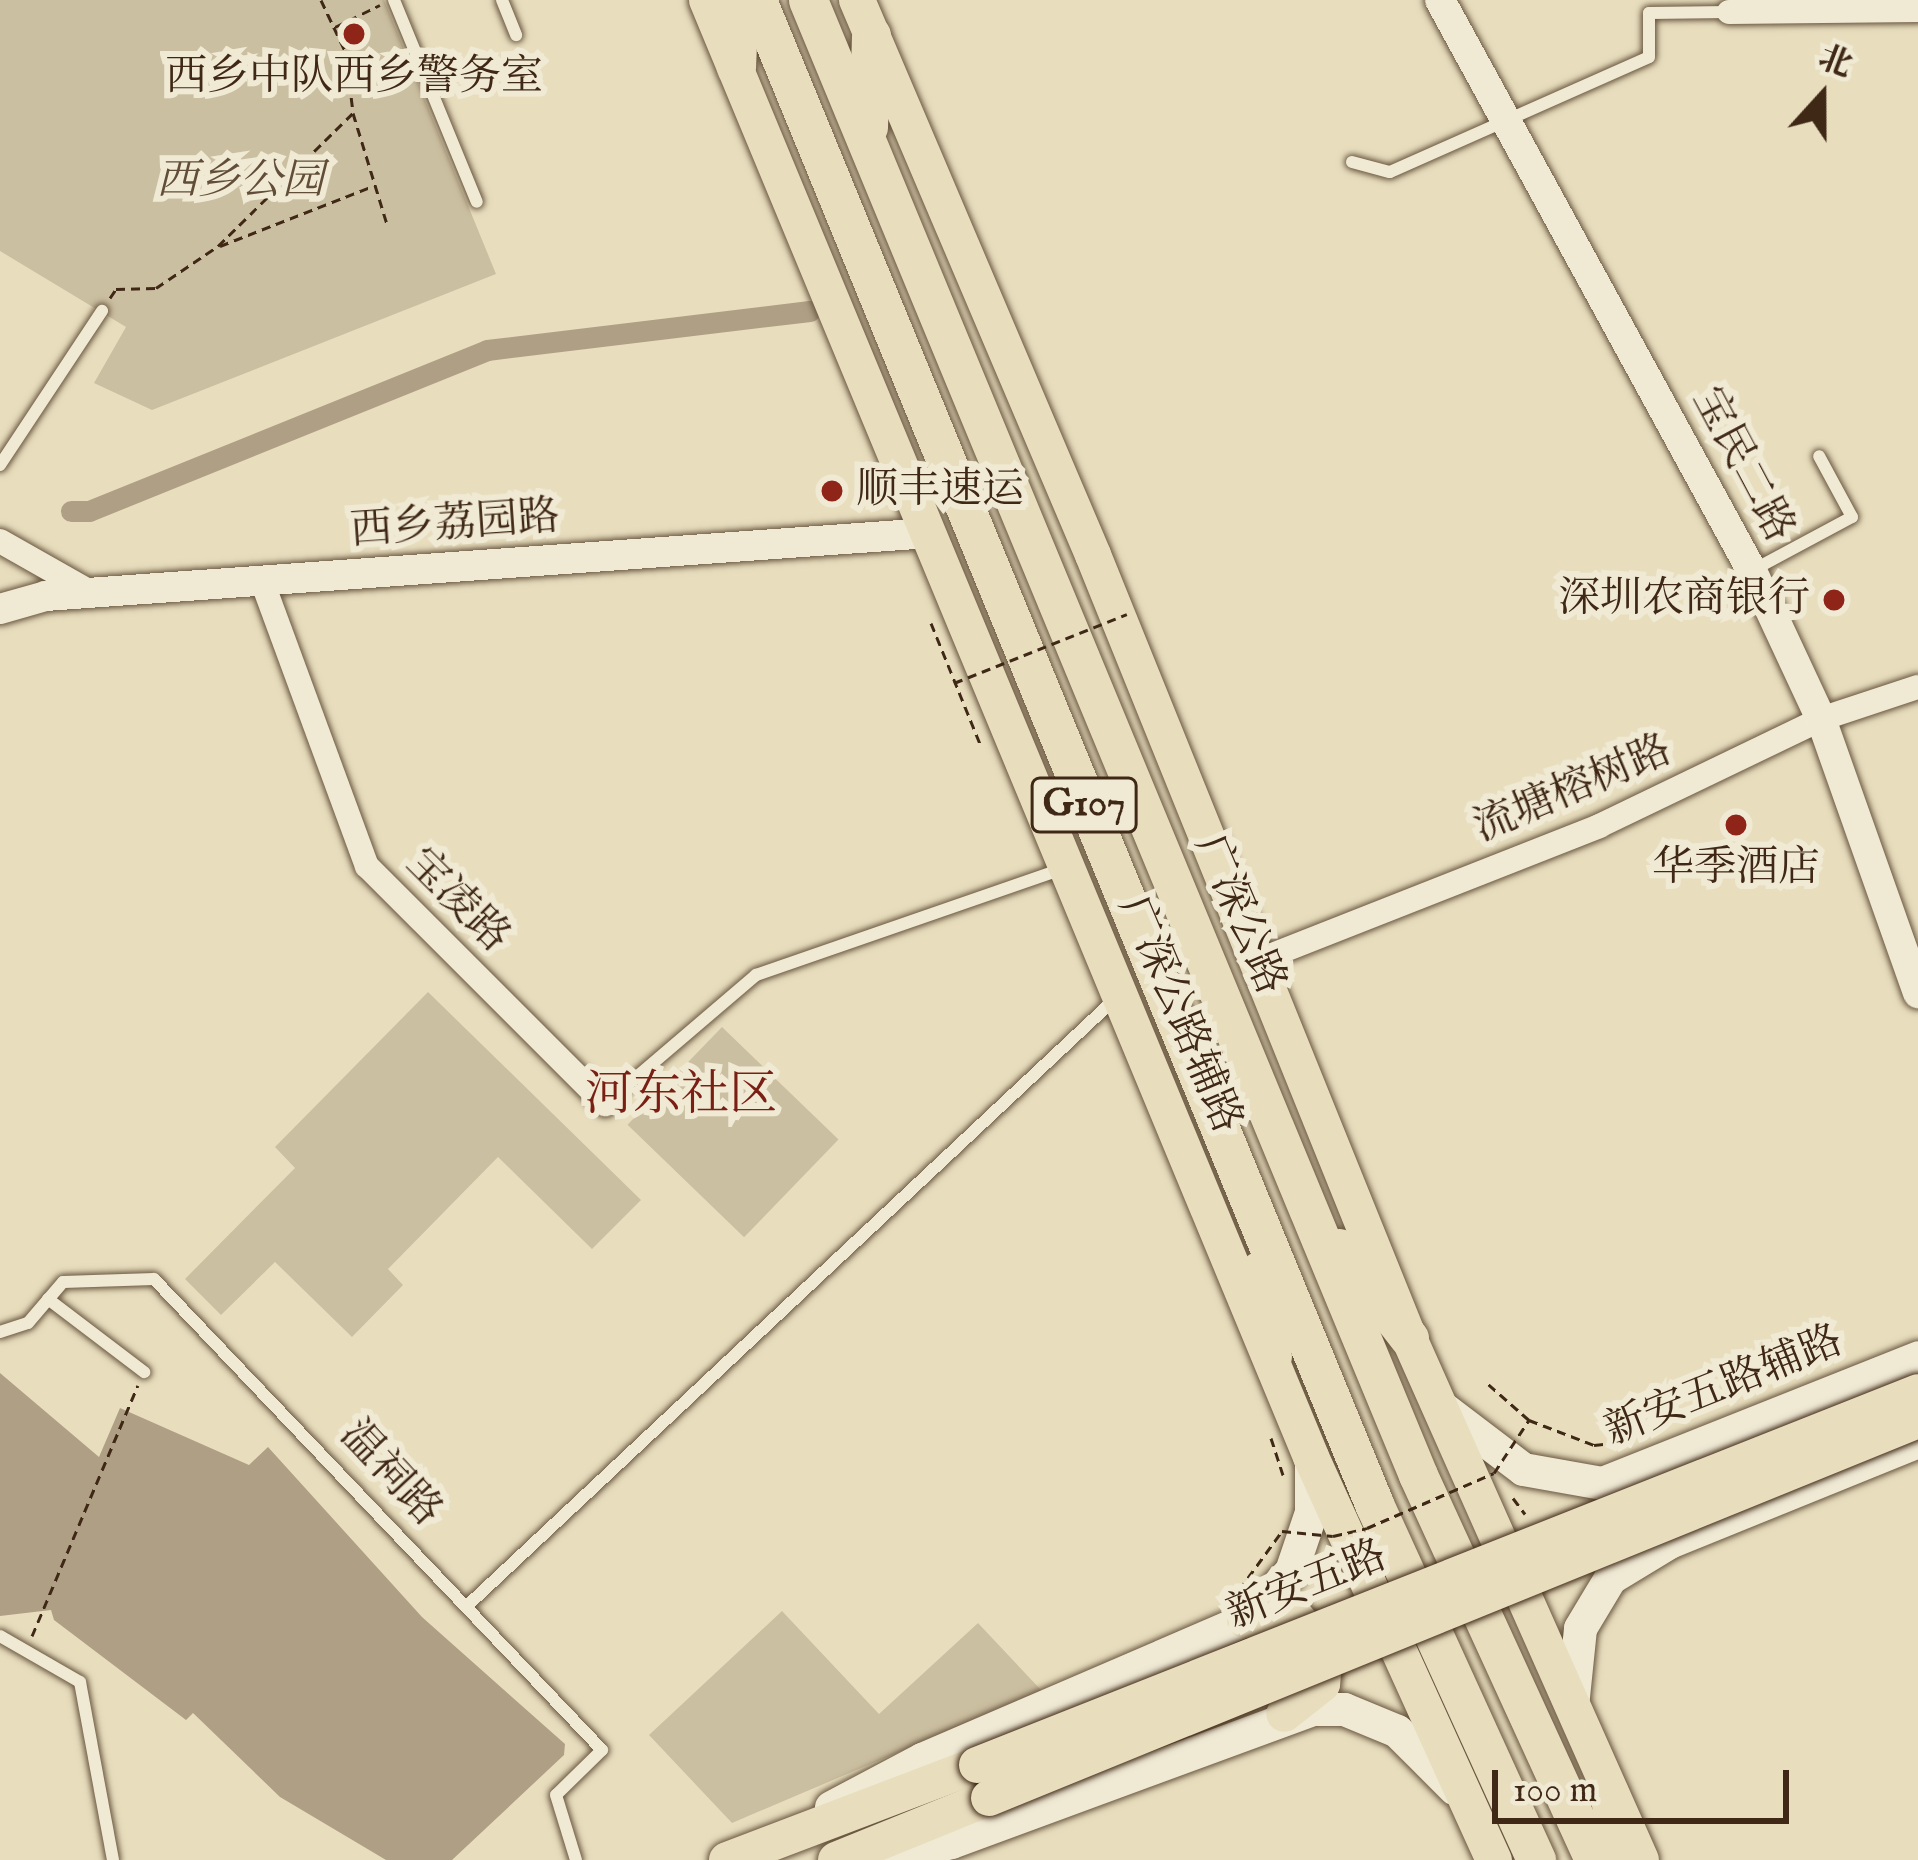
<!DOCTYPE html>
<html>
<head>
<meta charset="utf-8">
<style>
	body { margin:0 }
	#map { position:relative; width:1918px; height:1860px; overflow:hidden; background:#e8debe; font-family:"IM FELL English","Noto Serif SC",serif }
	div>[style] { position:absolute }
	.green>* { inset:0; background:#cbbfa1; transform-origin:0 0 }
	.water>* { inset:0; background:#afa085 }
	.canal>* { height:21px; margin:-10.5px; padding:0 10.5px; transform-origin:10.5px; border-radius:10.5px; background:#afa085 }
	.path>* { height:3px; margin-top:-1.5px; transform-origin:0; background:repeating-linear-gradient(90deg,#3f2815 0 9px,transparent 0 15px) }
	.roads { filter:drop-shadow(0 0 3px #69563f) drop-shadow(0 0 3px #69563f) }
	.service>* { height:12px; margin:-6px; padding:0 6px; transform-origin:6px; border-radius:6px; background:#f0ead5 }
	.minor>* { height:24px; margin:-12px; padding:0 12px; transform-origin:12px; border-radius:12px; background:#f0ead5 }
	.tertiary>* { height:30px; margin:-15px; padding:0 15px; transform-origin:15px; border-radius:15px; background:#f0ead5 }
	.secondary>* { height:33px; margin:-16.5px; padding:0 16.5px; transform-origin:16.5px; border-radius:16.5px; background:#f0ead5 }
	.primary>* { height:36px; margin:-18px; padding:0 18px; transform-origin:18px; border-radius:18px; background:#e8debe }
	.trunk>* { height:39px; margin:-19.5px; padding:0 19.5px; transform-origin:19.5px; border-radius:19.5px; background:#e8debe }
	.path-bridge>* { height:3px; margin-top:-1.5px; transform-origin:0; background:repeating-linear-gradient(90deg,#3f2815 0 9px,transparent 0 15px) }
	.bridges { filter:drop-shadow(0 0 3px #3f2815) drop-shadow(0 0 3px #3f2815) }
	.primary-bridge>* { height:36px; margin:-18px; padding:0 18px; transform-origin:18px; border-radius:18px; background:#e8debe }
	.dots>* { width:33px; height:33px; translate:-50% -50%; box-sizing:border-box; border:6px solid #f0ead5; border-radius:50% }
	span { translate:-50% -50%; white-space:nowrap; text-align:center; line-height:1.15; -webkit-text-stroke:12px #f0ead5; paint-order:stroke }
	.shield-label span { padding:3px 9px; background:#f0ead5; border:3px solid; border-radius:9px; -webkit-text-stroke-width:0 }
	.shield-label { font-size:39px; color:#3f2815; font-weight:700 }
	.poi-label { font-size:42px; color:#3f2815 }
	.left { translate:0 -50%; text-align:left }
	.right { translate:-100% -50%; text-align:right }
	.park-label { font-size:42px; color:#624e38; font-style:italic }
	.street-label { font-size:42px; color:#3f2815 }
	.quarter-label { font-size:48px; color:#7a1f14 }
	.north { position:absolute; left:1762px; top:36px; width:120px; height:120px; -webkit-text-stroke:9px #f0ead5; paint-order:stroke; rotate:21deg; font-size:33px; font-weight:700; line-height:48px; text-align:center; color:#3f2815 }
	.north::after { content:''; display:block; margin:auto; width:42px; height:54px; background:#3f2815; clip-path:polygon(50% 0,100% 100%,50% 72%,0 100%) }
	.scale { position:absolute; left:1492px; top:1770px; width:297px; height:54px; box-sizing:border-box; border:6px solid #3f2815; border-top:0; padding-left:15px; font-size:36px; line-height:42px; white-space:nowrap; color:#3f2815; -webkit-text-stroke:9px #f0ead5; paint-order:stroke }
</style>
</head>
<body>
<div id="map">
	<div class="green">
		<i style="clip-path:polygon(0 0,384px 0,496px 274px,152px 410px,94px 383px,126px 327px,0 251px)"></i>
		<i style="clip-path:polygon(428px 992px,641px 1200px,592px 1249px,498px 1157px,388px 1269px,403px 1285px,352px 1337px,275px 1262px,221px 1315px,185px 1279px,295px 1168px,275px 1147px)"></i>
		<i style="left:722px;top:1027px;width:162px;height:136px;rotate:44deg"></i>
		<i style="clip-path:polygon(782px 1611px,879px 1714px,978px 1623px,1042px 1691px,732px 1823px,649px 1735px)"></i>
	</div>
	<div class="water">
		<i style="clip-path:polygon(0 1373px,99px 1457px,120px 1408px,249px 1465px,268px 1447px,422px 1617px,565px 1744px,564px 1755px,452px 1860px,386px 1860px,280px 1797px,193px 1713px,186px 1720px,54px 1620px,51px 1610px,0 1616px)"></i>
	</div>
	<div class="canal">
		<i style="left:71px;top:511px;width:18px"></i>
		<i style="left:89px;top:511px;width:429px;rotate:-22deg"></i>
		<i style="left:487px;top:350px;width:325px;rotate:-6.9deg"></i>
	</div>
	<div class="path">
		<i style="left:321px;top:0;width:59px;rotate:64.7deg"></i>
		<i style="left:346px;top:53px;width:60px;rotate:83.3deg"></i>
		<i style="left:353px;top:113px;width:116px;rotate:73deg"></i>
		<i style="left:335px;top:27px;width:50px;rotate:-26.1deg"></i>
		<i style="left:220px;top:246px;width:164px;rotate:-21.4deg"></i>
		<i style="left:110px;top:298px;width:11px;rotate:-56deg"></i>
		<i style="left:116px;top:289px;width:40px;rotate:-1.4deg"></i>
		<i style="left:156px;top:288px;width:75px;rotate:-34.1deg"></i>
		<i style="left:218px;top:246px;width:190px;rotate:-44.6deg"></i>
		<i style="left:931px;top:623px;width:133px;rotate:67.9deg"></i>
		<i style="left:1529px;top:1420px;width:70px;rotate:21deg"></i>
		<i style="left:1594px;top:1445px;width:37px;rotate:-6deg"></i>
		<i style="left:1271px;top:1438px;width:39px;rotate:72deg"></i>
		<i style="left:1513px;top:1498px;width:20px;rotate:53deg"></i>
		<i style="left:32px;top:1636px;width:272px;rotate:-67.1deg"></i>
	</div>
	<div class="roads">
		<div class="service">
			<i style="left:394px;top:0;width:218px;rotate:67.7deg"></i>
			<i style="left:502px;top:0;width:38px;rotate:68deg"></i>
			<i style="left:1352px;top:162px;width:39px;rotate:15deg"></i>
			<i style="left:1390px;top:172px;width:283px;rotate:-23.9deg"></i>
			<i style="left:1649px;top:57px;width:44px;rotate:-90deg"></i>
			<i style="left:1649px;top:13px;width:80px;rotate:-0.7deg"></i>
			<i style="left:0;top:465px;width:185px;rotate:-56.5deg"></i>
			<i style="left:1755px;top:569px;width:110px;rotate:-28.2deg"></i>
			<i style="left:1852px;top:517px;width:69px;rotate:-118.4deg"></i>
			<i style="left:605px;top:1104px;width:199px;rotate:-40.5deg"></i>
			<i style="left:756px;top:975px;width:324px;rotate:-19.1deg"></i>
			<i style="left:48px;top:1299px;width:121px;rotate:37.2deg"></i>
			<i style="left:0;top:1332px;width:29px;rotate:-18deg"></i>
			<i style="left:28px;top:1323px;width:54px;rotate:-49.5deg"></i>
			<i style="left:63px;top:1282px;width:91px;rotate:-1.9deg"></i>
			<i style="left:154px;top:1279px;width:650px;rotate:46.43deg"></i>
			<i style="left:602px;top:1750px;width:64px;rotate:135.6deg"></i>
			<i style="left:556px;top:1795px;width:68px;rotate:72.9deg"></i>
			<i style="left:468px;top:1605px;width:886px;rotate:-43.13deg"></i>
			<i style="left:0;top:1636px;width:92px;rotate:29.9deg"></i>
			<i style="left:80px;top:1682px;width:181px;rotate:79.5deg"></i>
		</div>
		<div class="minor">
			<i style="left:1729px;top:12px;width:189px;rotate:-0.6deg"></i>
			<i style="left:0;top:541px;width:106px;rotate:29.5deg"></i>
			<i style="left:262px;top:581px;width:304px;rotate:69.8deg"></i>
			<i style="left:367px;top:866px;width:337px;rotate:45deg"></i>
			<i style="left:1257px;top:961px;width:368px;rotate:-21.5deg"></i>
			<i style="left:1599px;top:826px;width:246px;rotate:-25.7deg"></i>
			<i style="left:1821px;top:719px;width:102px;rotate:-18.3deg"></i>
		</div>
		<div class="tertiary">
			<i style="left:1440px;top:0;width:651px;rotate:61.35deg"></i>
			<i style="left:1752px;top:571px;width:163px;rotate:65deg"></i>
			<i style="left:1821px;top:719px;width:291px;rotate:70.5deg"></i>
			<i style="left:0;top:609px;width:48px;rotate:-15.8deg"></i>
			<i style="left:46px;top:596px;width:886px;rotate:-4.08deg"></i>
		</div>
		<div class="secondary">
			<i style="left:1440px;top:1406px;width:104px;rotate:37.2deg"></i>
			<i style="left:1523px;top:1469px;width:80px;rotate:10deg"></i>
			<i style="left:1602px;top:1483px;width:340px;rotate:-21.7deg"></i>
			<i style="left:1572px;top:1706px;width:78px;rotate:-84.1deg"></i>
			<i style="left:1580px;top:1628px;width:58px;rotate:-59deg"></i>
			<i style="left:1610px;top:1578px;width:69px;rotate:-31.4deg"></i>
			<i style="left:1669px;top:1542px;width:269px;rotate:-22.1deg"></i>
			<i style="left:831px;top:1807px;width:103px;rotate:-27.8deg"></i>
			<i style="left:922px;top:1759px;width:352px;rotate:-23.3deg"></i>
			<i style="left:1245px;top:1620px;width:67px;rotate:-46.8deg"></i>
			<i style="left:1291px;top:1571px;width:62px;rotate:-71.3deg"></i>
			<i style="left:1311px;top:1512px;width:54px;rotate:-90deg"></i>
			<i style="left:882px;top:1860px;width:71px;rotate:-14.6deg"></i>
			<i style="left:951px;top:1842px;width:386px;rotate:-20.2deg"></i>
			<i style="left:1313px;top:1709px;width:31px"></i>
			<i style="left:1344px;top:1709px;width:57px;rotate:22.5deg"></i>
			<i style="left:1397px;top:1731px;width:81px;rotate:45deg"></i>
		</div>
		<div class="primary">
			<i style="left:707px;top:0;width:1577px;rotate:67.48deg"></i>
			<i style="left:1311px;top:1457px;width:443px;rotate:65.6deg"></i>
			<i style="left:857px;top:0;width:603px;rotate:66.96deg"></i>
			<i style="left:1093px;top:555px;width:844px;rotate:68.02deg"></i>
			<i style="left:1409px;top:1338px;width:571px;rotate:66.04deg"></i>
			<i style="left:1245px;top:1620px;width:50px;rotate:-4.6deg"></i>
			<i style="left:1295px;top:1616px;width:46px;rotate:49.4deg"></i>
			<i style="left:1325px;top:1651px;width:33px;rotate:95deg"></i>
			<i style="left:1322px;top:1684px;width:48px;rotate:141.7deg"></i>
			<i style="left:727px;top:1860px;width:267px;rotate:-20.8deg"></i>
			<i style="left:836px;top:1860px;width:165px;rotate:-22.1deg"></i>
		</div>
		<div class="trunk">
			<i style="left:757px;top:0;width:1626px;rotate:67.69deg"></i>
			<i style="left:1374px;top:1504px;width:391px;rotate:65.5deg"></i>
			<i style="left:808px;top:0;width:1596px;rotate:67.53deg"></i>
			<i style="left:1418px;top:1475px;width:423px;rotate:65.4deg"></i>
			<i style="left:736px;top:67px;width:67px;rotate:-87.4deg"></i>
			<i style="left:868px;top:127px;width:92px;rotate:-88.1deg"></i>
			<i style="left:1339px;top:1248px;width:114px;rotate:52.1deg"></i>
			<i style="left:1260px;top:1270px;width:87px;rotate:82.1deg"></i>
			<i style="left:1609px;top:1793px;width:68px;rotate:79.8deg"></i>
		</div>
	</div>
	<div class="path-bridge">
		<i style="left:954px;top:683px;width:186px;rotate:-21.7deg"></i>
		<i style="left:1239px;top:1590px;width:73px;rotate:-53.9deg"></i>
		<i style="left:1282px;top:1531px;width:51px;rotate:5.6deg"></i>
		<i style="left:1333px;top:1536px;width:35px;rotate:-13deg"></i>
		<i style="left:1367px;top:1528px;width:138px;rotate:-23.4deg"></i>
		<i style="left:1494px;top:1473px;width:64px;rotate:-56.6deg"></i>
		<i style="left:1529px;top:1420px;width:55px;rotate:-138.7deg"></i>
	</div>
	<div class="bridges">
		<div class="primary-bridge">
			<i style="left:977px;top:1765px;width:1012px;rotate:-21.62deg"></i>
			<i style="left:989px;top:1798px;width:1003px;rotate:-22.14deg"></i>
		</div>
	</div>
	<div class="dots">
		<i style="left:354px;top:34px;background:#8f2418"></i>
		<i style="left:832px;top:491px;background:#8f2418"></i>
		<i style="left:1834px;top:600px;background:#8f2418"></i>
		<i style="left:1736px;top:825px;background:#8f2418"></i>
	</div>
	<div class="shield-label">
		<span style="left:1084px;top:805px">G107</span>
	</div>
	<div class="poi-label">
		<span style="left:354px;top:78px">西乡中队西乡警务室</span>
		<span class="left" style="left:856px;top:491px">顺丰速运</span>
		<span class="right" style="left:1810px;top:600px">深圳农商银行</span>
		<span style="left:1736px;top:869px">华季酒店</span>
	</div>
	<div class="park-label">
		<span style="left:240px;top:182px">西乡公园</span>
	</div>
	<div class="street-label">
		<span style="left:1742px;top:465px;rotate:62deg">宝民二路</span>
		<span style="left:455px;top:525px;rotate:-4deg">西乡荔园路</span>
		<span style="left:1573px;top:790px;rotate:-23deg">流塘榕树路</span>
		<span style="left:457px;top:901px;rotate:45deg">宝凌路</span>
		<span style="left:1239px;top:915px;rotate:67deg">广深公路</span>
		<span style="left:1179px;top:1015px;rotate:67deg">广深公路辅路</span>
		<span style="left:1724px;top:1387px;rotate:-22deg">新安五路辅路</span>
		<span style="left:390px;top:1474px;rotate:47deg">温祠路</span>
		<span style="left:1307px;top:1586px;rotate:-22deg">新安五路</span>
	</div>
	<div class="quarter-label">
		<span style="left:681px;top:1097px">河东社区</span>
	</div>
	<div class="north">北</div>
	<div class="scale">100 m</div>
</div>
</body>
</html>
